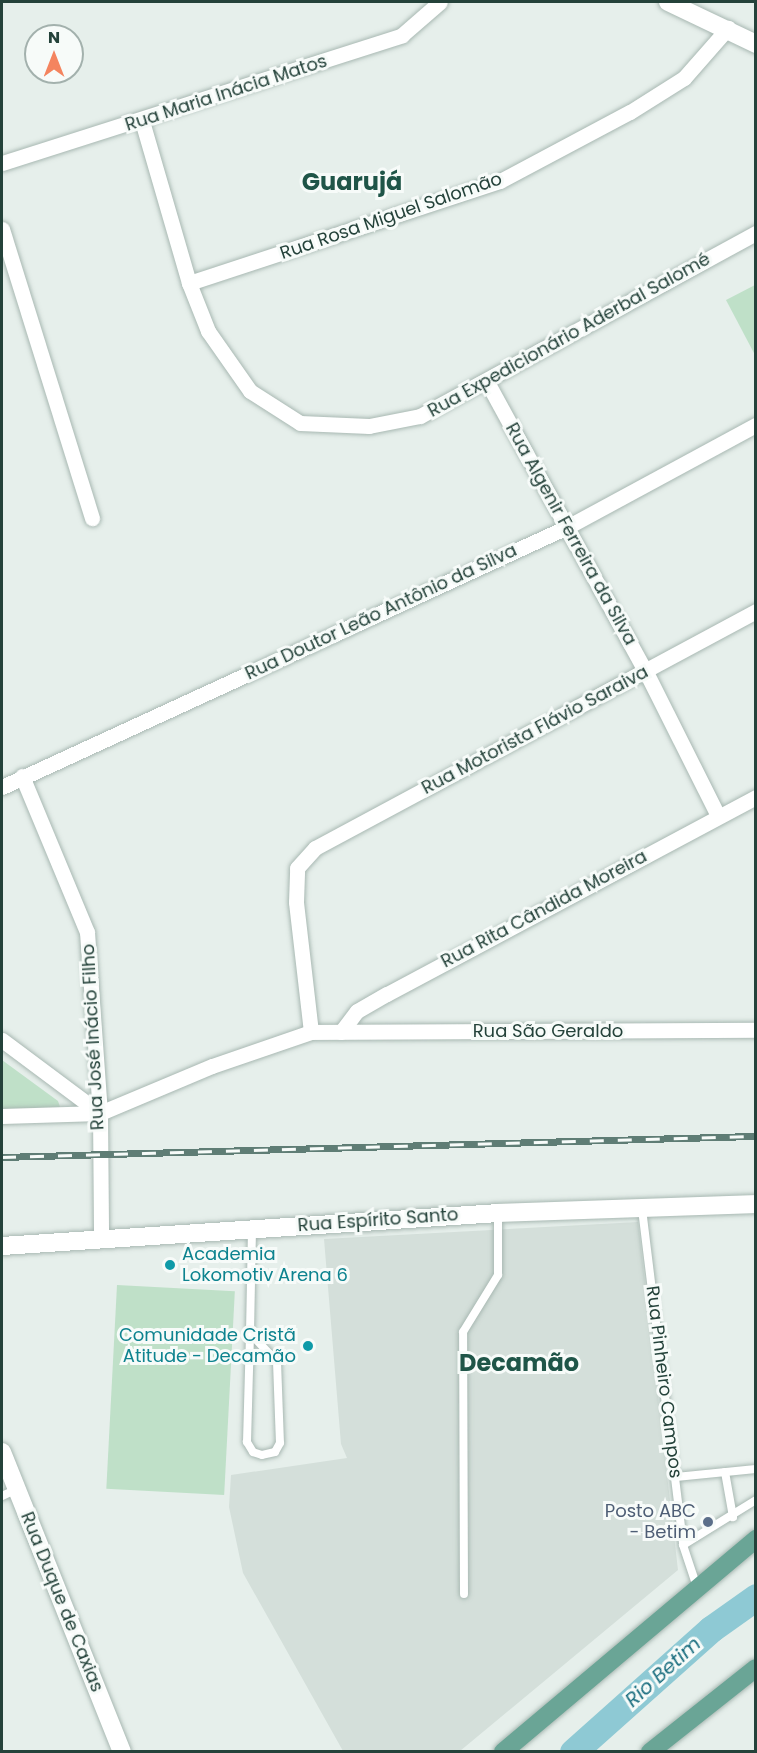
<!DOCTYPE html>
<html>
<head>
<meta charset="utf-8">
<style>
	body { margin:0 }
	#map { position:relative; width:757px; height:1753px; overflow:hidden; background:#e6efeb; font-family:Poppins,sans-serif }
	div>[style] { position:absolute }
	.built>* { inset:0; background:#d4dfda }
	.green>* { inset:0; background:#bfe0c8; transform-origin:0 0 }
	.river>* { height:27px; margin:-13.5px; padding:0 13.5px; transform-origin:13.5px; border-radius:13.5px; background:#8ec9d4 }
	.roads { filter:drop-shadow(0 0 2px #a8b8b2) drop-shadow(0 0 2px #a8b8b2) }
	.service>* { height:8px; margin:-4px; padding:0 4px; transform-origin:4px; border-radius:4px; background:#fff }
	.minor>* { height:15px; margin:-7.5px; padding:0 7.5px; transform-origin:7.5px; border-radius:7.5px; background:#fff }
	.tertiary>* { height:18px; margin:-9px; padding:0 9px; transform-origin:9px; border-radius:9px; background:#fff }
	.primary>* { height:18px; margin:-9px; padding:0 9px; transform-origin:9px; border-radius:9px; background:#6aa596 }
	.rail>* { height:7px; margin-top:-3.5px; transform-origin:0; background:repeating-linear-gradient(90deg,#f7fbf9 0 14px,#5f7d75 0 28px); box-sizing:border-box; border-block:2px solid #5f7d75 }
	.dots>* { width:16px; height:16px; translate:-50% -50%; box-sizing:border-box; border:3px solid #f7fbf9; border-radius:50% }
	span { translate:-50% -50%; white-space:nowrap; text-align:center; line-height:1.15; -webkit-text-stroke:6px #f7fbf9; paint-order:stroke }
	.street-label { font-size:18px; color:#24423a }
	.culture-label { font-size:18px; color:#0d838f }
	.left { translate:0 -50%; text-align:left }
	.right { translate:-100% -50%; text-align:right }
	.service-label { font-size:18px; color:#4e5e75 }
	.water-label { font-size:20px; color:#1c6f80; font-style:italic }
	.district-label { font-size:24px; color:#1f5548; font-weight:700 }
	.frame { position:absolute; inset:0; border:3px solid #24423a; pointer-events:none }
	.north { position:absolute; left:24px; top:24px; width:60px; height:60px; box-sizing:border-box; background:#f7fbf9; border:2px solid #a3b1ad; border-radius:50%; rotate:0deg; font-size:16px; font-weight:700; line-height:24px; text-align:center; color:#24423a }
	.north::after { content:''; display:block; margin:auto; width:21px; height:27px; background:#f4845f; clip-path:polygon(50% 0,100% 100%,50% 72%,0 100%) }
</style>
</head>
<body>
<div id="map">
	<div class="built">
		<i style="clip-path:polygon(638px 1222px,678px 1570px,460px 1751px,343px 1751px,243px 1573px,229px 1507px,231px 1475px,347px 1458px,341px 1444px,324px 1239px)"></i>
	</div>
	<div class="green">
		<i style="clip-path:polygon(755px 285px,755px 355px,726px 300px)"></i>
		<i style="clip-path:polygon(2px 1060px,58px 1101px,60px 1107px,2px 1109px)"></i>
		<i style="left:117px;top:1285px;width:118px;height:204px;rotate:3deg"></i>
	</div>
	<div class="river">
		<i style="left:573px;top:1752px;width:185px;rotate:-41.7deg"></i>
		<i style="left:711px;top:1629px;width:55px;rotate:-35.4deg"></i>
	</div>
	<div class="roads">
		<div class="service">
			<i style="left:642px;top:1209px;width:338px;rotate:83deg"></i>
			<i style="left:683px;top:1545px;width:44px;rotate:71.6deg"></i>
			<i style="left:250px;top:1333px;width:40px;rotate:47deg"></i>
			<i style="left:277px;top:1362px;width:81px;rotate:87.9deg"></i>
			<i style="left:280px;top:1443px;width:10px;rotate:119deg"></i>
			<i style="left:275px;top:1452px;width:13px;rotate:167deg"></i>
			<i style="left:262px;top:1455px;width:9px;rotate:-162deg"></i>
			<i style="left:253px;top:1452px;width:12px;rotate:-121deg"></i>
			<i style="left:247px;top:1442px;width:109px;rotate:-88.4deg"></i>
			<i style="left:250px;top:1333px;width:104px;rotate:-88.9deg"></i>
			<i style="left:725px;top:1472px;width:46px;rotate:79.9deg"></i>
			<i style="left:676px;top:1477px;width:80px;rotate:-5.7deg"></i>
			<i style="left:2px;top:1496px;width:17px;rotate:-25deg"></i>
			<i style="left:683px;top:1545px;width:86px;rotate:-31.7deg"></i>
			<i style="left:464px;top:1594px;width:262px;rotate:-90.2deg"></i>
			<i style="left:463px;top:1332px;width:67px;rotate:-58.4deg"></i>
			<i style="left:498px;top:1275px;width:62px;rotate:-90deg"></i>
		</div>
		<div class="minor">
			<i style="left:142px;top:121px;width:169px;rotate:73.8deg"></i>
			<i style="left:189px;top:283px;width:52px;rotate:68.4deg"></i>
			<i style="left:208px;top:331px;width:73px;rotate:55deg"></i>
			<i style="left:250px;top:391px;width:59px;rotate:32.6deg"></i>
			<i style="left:300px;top:423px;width:69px;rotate:2.5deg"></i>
			<i style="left:369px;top:426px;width:52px;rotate:-11.1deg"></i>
			<i style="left:420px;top:416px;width:383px;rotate:-28.6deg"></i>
			<i style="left:2px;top:163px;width:420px;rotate:-17.7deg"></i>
			<i style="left:402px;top:35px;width:50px;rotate:-41deg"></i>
			<i style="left:2px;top:229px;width:303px;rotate:72.7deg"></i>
			<i style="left:189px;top:283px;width:327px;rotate:-18.2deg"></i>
			<i style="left:500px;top:181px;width:147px;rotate:-28deg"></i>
			<i style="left:630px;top:112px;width:64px;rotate:-32.2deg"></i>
			<i style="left:684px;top:78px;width:67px;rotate:-48.7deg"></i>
			<i style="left:487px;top:382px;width:328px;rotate:61.3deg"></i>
			<i style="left:645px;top:670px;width:163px;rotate:63.4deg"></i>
			<i style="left:22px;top:776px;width:169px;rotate:67.4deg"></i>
			<i style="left:87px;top:932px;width:181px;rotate:85.9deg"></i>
			<i style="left:100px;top:1113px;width:125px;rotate:89.5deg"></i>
			<i style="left:2px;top:787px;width:622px;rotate:-24.71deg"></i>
			<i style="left:567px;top:527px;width:215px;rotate:-28.4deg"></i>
			<i style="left:311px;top:1032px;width:131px;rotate:-96.6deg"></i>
			<i style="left:296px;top:902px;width:34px;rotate:-88deg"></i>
			<i style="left:297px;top:868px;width:27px;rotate:-48deg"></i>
			<i style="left:315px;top:848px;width:501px;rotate:-28.25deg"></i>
			<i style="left:341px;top:1032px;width:26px;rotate:-53deg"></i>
			<i style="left:357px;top:1011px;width:34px;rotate:-30deg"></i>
			<i style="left:387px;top:994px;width:418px;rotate:-28.1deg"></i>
			<i style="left:2px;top:1040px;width:122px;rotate:36.7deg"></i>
			<i style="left:2px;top:1116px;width:98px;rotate:-1.8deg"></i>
			<i style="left:100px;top:1113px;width:121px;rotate:-22.8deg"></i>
			<i style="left:212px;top:1066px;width:105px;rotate:-19deg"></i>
			<i style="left:311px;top:1032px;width:445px;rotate:-0.3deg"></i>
		</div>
		<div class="tertiary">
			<i style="left:668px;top:2px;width:98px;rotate:25.5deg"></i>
			<i style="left:2px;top:1246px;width:497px;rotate:-3.8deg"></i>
			<i style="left:498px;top:1213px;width:258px;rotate:-2deg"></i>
			<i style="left:2px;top:1452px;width:323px;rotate:68.2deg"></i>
		</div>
		<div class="primary">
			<i style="left:503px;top:1752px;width:331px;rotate:-40.1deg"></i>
			<i style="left:650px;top:1752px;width:135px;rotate:-38.4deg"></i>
		</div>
	</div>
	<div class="rail">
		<i style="left:2px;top:1157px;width:754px;rotate:-1.6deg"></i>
	</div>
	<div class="dots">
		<i style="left:170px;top:1265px;background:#0f9aa8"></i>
		<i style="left:308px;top:1346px;background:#0f9aa8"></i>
		<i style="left:708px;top:1522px;background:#5c6f8a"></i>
	</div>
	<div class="street-label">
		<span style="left:226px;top:93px;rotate:-18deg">Rua Maria Inácia Matos</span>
		<span style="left:391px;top:216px;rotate:-19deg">Rua Rosa Miguel Salomão</span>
		<span style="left:569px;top:335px;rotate:-29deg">Rua Expedicionário Aderbal Salomé</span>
		<span style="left:571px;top:534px;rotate:61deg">Rua Algenir Ferreira da Silva</span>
		<span style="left:381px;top:612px;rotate:-25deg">Rua Doutor Leão Antônio da Silva</span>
		<span style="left:535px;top:730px;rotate:-28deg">Rua Motorista Flávio Saraiva</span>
		<span style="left:544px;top:909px;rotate:-28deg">Rua Rita Cândida Moreira</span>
		<span style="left:548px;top:1031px">Rua São Geraldo</span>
		<span style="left:93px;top:1037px;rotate:-93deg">Rua José Inácio Filho</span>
		<span style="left:378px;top:1220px;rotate:-4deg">Rua Espírito Santo</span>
		<span style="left:664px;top:1382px;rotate:83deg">Rua Pinheiro Campos</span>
		<span style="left:62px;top:1602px;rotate:68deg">Rua Duque de Caxias</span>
	</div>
	<div class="culture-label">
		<span class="left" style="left:182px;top:1265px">Academia<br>Lokomotiv Arena 6</span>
		<span class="right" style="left:296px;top:1346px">Comunidade Cristã<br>Atitude - Decamão</span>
	</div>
	<div class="service-label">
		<span class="right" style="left:696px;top:1522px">Posto ABC<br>- Betim</span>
	</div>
	<div class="water-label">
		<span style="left:663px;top:1672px;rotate:-42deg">Rio Betim</span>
	</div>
	<div class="district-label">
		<span style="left:352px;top:182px">Guarujá</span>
		<span style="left:519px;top:1363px">Decamão</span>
	</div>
	<div class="frame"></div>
	<div class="north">N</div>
</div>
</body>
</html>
